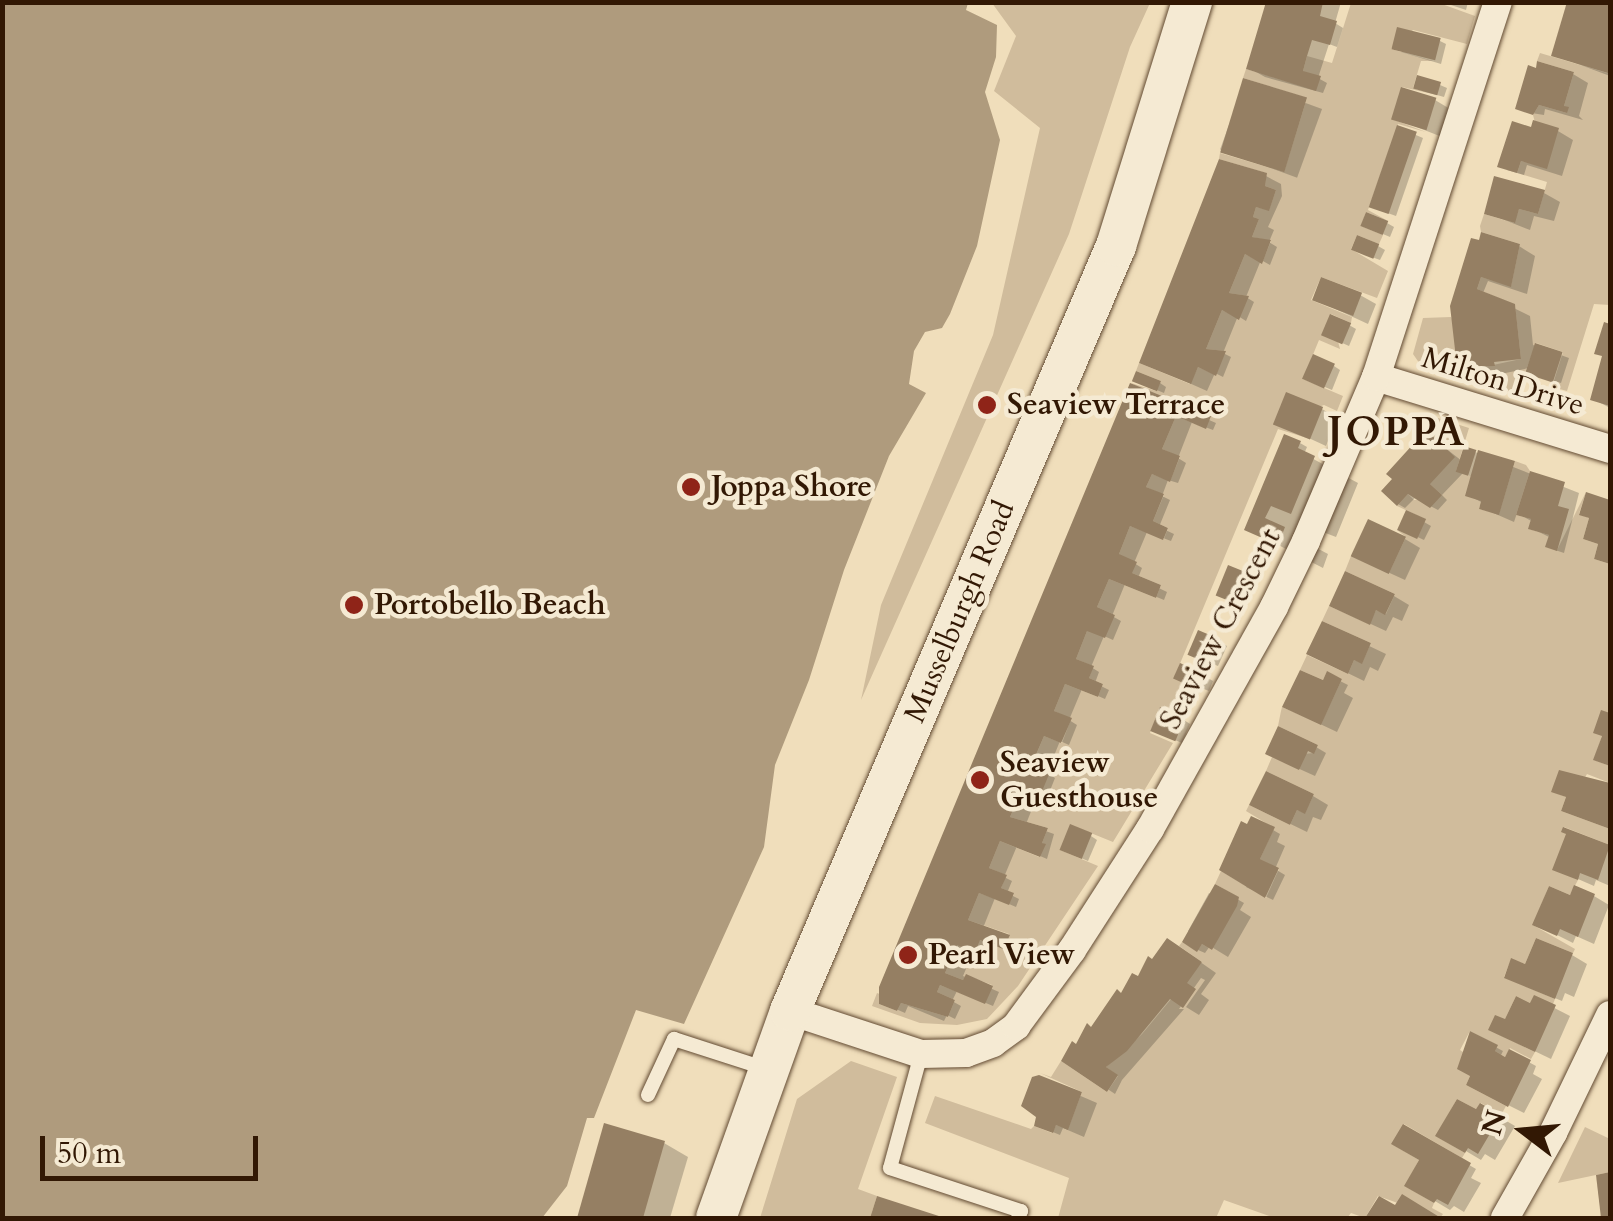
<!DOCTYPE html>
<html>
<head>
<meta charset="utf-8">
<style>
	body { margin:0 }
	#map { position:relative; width:1613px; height:1221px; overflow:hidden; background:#f0debb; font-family:Cardo,serif }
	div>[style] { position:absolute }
	.green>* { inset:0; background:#d0bc9c }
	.water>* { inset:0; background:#af9b7d }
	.shadow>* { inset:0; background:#0003; transform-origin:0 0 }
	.building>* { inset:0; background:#957f63; transform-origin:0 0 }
	.roads { filter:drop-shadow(0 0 2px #624a32) drop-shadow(0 0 2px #624a32) }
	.service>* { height:14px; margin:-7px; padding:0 7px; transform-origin:7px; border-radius:7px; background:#f5ead3 }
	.minor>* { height:28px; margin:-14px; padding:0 14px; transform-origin:14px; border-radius:14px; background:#f5ead3 }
	.secondary>* { height:40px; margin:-20px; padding:0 20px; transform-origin:20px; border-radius:20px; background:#f5ead3 }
	.dots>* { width:28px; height:28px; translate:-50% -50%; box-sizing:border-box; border:5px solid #f5ead3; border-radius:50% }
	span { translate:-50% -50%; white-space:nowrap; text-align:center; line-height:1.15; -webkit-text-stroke:9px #f5ead3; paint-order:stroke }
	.street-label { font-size:30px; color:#321804 }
	.poi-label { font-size:30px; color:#321804; font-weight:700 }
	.left { translate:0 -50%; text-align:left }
	.district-label { font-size:40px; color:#321804; font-weight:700; letter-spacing:2.5px }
	.frame { position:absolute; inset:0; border:5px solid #321804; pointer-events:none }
	.north { position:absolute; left:1473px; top:1081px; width:100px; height:100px; -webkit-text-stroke:8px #f5ead3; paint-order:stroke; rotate:286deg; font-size:28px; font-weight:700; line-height:40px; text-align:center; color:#321804 }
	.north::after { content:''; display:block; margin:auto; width:35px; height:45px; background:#321804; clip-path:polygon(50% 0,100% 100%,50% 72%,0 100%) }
	.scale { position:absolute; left:40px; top:1136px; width:218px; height:45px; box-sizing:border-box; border:5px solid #321804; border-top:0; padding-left:12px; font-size:30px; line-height:35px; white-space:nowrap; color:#321804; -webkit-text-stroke:8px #f5ead3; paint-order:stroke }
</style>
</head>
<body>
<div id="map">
	<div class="green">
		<i style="clip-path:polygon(992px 3px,1150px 3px,1130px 47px,1069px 234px,861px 700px,881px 605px,993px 335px,1040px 128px,994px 91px,1016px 36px)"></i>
		<i style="clip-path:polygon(1351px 3px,1439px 3px,1475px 16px,1467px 44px,1413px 30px,1391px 49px,1433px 61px,1421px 61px,1413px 88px,1437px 95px,1402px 87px,1392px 119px,1426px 132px,1398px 124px,1368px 210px,1388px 221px,1366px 212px,1361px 226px,1383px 235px,1379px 244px,1357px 235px,1351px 249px,1388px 271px,1377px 298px,1321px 277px,1311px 300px,1352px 317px,1351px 323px,1331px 314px,1340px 349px,1319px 340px,1303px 379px,1343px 396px,1337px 411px,1324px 405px,1274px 424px,1310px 439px,1278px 429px,1174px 678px,1201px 690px,1185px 717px,1160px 708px,1150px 733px,1173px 743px,1113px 842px,1071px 825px,1060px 850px,1098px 866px,1018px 986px,987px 1019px,957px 1025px,920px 1023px,872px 1006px,877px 993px,882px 995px,879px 1004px,897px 1011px,901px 1003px,948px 1017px,955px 1000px,937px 992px,940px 985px,985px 1003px,992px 985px,966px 975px,963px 980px,945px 973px,957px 945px,980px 940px,1003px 949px,1009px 934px,968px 920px,979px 893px,1009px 904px,1013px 893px,1001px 888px,1006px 875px,989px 868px,1000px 841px,1039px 857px,1045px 845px,1042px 843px,1048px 828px,1010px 817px,1044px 736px,1062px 743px,1071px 719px,1054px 711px,1065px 684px,1098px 697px,1103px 684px,1089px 678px,1093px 666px,1076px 659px,1087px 631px,1115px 615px,1097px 607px,1109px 579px,1156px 598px,1161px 585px,1132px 573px,1119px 554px,1130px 526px,1164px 539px,1168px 528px,1153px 521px,1164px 495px,1146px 487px,1152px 474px,1170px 481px,1180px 457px,1162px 449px,1176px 416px,1205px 428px,1131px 383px,1156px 391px,1161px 381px,1136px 371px,1139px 363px,1190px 384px,1198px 367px,1215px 375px,1225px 351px,1206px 349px,1222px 310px,1239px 319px,1248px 296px,1229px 293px,1245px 254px,1262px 263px,1271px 241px,1252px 237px,1259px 219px,1253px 217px,1256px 207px,1269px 210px,1276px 190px,1265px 186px,1266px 173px,1219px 159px,1220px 153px,1284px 172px,1307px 98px,1243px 78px,1246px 69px,1316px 90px,1303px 71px,1307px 56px,1332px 63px)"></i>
		<i style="clip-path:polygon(1540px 53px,1607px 73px,1610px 64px,1610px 305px,1594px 304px,1567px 391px,1552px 387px,1563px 352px,1536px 343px,1525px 373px,1518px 371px,1522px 396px,1422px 367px,1413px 354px,1423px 318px,1451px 317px,1479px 368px,1521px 359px,1515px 305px,1477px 289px,1481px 277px,1511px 286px,1520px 244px,1481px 232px,1480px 226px,1484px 214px,1514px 223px,1519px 209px,1538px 214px,1547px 182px,1517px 173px,1521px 161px,1547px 168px,1533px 115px,1539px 105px,1567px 113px,1564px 106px,1574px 72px,1537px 61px)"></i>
		<i style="clip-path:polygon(1438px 418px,1469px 428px,1456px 471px,1471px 476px,1481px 501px,1479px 509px,1499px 514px,1515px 461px,1526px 465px,1530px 471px,1516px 515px,1531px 519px,1529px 529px,1549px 535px,1546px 547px,1557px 550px,1586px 492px,1579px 514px,1589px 518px,1583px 539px,1598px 544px,1594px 559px,1610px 564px,1610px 713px,1601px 711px,1602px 736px,1594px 760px,1610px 766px,1610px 783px,1587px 774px,1584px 779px,1551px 791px,1566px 797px,1561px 811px,1610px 829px,1610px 845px,1564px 827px,1578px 880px,1570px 895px,1549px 886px,1533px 925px,1575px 949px,1573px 953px,1536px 938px,1525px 964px,1511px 959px,1504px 977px,1555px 999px,1553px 1004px,1530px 1003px,1516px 996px,1498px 1034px,1535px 1052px,1531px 1059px,1510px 1048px,1505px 1057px,1495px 1051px,1497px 1045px,1470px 1031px,1460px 1050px,1466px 1054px,1470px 1076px,1466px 1085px,1506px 1106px,1501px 1115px,1481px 1103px,1476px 1109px,1457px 1099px,1436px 1136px,1465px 1153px,1462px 1158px,1404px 1124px,1392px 1144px,1419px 1160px,1405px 1186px,1434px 1203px,1432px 1208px,1443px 1214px,1440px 1218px,1378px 1196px,1365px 1218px,1351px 1213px,1347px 1218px,1275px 1218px,1224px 1200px,1216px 1218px,1058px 1218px,1069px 1178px,925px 1123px,935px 1096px,1031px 1129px,1034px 1126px,1052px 1133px,1056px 1125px,1068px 1129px,1082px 1092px,1040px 1073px,1051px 1077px,1061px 1061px,1107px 1092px,1118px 1076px,1106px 1067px,1142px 1034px,1202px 962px,1179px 946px,1182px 942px,1197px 951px,1202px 944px,1212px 950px,1238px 897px,1215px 884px,1221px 871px,1266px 898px,1279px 869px,1260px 859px,1274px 828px,1246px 811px,1249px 805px,1290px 825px,1297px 810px,1305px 813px,1314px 794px,1266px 771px,1272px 757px,1314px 753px,1318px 745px,1278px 726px,1281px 711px,1282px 707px,1321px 724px,1342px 679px,1327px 672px,1323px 680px,1300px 670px,1307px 655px,1348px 674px,1354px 660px,1362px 663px,1371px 643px,1322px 621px,1329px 606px,1369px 624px,1376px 610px,1386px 614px,1395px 594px,1345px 571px,1351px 556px,1389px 573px,1406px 537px,1397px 530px,1417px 538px,1425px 519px,1397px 506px,1408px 494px,1414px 500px,1442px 495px,1430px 484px,1426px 430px)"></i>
		<i style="clip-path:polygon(851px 1061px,897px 1077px,858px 1189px,877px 1196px,870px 1218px,760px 1218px,797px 1099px)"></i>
		<i style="clip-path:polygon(1585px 1127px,1610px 1139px,1610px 1172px,1558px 1183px)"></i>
	</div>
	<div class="water">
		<i style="clip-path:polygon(968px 3px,966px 10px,997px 25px,996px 57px,985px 92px,1000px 140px,977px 246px,950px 314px,942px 328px,925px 332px,914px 351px,909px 384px,926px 393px,889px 456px,844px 570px,809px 680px,775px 765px,764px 847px,684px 1024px,636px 1010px,594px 1118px,587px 1118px,567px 1186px,542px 1218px,3px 1218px,3px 3px)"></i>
	</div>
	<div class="shadow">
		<i style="clip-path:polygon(1269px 2px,1341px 2px,1335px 23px,1343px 28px,1337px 47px,1329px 44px,1318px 78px,1327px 83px,1323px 93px,1265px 77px,1249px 68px)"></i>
		<i style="clip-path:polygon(1442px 2px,1468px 2px,1466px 10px)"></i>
		<i style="clip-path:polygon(1569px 2px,1610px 2px,1610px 76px,1554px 55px)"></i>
		<i style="clip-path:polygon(1440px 41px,1446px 44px,1441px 64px,1401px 52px)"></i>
		<i style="clip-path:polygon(1573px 74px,1588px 83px,1579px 116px,1583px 120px,1545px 109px,1544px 115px,1525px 112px)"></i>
		<i style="left:1245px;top:81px;width:82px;height:73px;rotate:20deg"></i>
		<i style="clip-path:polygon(1440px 85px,1447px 88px,1444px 97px,1423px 91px)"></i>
		<i style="clip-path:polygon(1435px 100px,1450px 109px,1442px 137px,1394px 118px)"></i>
		<i style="clip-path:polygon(1399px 128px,1423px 138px,1396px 216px,1379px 210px)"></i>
		<i style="clip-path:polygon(1533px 130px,1558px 131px,1573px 140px,1562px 176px,1527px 165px,1524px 175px,1507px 170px)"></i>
		<i style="clip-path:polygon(1266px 176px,1281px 184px,1282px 196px,1268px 227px,1274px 230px,1269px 242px,1277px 247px,1270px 265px,1261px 260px,1246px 297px,1254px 302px,1246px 321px,1238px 316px,1223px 353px,1231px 357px,1223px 377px,1215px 373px,1207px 391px,1142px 362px)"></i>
		<i style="clip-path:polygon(1544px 193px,1560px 202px,1554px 221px,1534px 216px,1530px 230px,1487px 213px)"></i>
		<i style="clip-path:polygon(1387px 223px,1394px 227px,1390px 237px,1371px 229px)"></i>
		<i style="clip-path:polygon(1378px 246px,1385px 250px,1380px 260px,1361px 253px)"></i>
		<i style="clip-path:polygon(1519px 246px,1535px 256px,1527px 294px,1488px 281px,1483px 293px,1530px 316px,1533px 345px,1569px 358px,1561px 383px,1535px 375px,1529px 368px,1496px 375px,1475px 374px,1460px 365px,1463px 272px)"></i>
		<i style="clip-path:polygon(1360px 295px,1376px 304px,1368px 324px,1314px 299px)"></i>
		<i style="clip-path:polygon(1349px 325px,1356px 329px,1349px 346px,1331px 338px)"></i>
		<i style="clip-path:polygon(1605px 325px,1610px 326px,1610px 408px,1593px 399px,1605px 357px)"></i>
		<i style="clip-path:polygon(1334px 366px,1340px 370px,1332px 390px,1313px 382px)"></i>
		<i style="clip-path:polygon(1160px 383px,1166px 387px,1164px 393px,1142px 384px)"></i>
		<i style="clip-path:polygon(1131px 386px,1216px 423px,1213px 430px,1192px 422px,1178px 458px,1186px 463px,1178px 483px,1168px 480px,1162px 496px,1170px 500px,1159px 527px,1174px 534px,1171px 541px,1147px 532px,1134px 563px,1142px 568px,1138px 578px,1167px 592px,1164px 600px,1125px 584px,1112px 616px,1121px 621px,1113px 640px,1104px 636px,1091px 667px,1099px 672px,1095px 683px,1109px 690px,1105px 699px,1082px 689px,1069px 720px,1077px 725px,1069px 745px,1060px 741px,1047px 773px,1055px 778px,1047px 798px,1038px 794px,1026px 824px,1054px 834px,1047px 859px,1017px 846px,1004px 877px,1012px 881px,1007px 893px,1019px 899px,1016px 907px,995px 898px,983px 928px,1015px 941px,1011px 951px,987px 941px,982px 954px,974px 950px,963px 976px,999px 992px,993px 1006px,957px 991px,952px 1001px,961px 1006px,955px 1019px,947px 1015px,944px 1021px,908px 1006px,905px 1013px,889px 1006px)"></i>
		<i style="clip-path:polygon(1322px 409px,1337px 418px,1326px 446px,1276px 423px)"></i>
		<i style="clip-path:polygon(1426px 433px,1462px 461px,1475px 452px,1579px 493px,1564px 553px,1555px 550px,1551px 538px,1531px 528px,1533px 522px,1517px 513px,1514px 522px,1482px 508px,1483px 503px,1468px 495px,1473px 477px,1463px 473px,1442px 495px,1447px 500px,1438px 510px,1415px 498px,1405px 508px,1398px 504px)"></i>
		<i style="clip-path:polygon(1300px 443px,1307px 447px,1304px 454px,1358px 483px,1336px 537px,1315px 529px,1309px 544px,1328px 554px,1323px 568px,1247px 529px)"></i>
		<i style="clip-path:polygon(1424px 522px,1431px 526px,1424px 540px,1407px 532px)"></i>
		<i style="clip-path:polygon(1405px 539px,1420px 548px,1405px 580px,1370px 564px)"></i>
		<i style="clip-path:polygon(1229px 568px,1254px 580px,1244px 605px,1225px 597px)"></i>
		<i style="clip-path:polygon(1394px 596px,1409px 605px,1402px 621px,1393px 617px,1386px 631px,1347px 613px)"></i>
		<i style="clip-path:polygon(1323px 624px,1386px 654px,1378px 671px,1370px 667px,1364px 681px,1325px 662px)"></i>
		<i style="clip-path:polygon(1220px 642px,1227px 646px,1218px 666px,1198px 658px)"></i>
		<i style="clip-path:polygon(1328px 675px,1348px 685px,1344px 693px,1353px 698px,1337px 732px,1301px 715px,1333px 688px)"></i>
		<i style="clip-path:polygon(1206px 677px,1213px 681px,1209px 691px,1183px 681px)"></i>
		<i style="clip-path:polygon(1184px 720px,1190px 724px,1182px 743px,1161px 734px)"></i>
		<i style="clip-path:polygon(1311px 744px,1326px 753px,1315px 776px,1284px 762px)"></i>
		<i style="clip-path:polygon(1313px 796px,1328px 805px,1321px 820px,1313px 817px,1307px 832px,1268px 813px)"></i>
		<i style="clip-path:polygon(1273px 830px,1280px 834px,1277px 842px,1285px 846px,1275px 869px,1285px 875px,1273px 900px,1246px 887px)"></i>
		<i style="clip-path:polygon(1564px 830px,1610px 848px,1610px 886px,1596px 880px,1594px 886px,1555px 869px,1569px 833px)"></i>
		<i style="clip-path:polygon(1091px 836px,1097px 840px,1088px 861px,1069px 853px)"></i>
		<i style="clip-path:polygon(1216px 887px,1244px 903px,1240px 910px,1251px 917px,1228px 957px,1210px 946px,1205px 953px,1198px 950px,1188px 931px,1209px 893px,1223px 901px)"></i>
		<i style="clip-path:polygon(1594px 896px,1609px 905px,1594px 944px,1576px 936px,1573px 943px,1535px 924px,1571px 898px)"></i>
		<i style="clip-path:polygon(1183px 950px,1216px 973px,1201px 994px,1209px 1000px,1199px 1015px,1186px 1007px,1205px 980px,1201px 978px,1179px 1009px,1184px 1009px,1122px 1080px,1115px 1094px,1064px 1060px,1153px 962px)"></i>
		<i style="clip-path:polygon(1572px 955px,1587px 964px,1574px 997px,1565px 993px,1562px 1001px,1514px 981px,1527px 967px)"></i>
		<i style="clip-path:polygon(1535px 998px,1570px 1016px,1551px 1059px,1501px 1035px)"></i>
		<i style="clip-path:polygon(1471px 1034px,1503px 1051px,1500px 1057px,1506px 1060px,1510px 1052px,1536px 1066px,1533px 1074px,1542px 1079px,1524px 1113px,1484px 1093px,1473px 1075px)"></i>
		<i style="clip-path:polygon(1039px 1078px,1097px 1103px,1084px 1137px,1063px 1128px,1060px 1135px,1043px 1128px)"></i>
		<i style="clip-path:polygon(1481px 1106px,1515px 1126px,1495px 1160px,1485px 1154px,1481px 1160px,1439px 1135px)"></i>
		<i style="clip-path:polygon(606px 1126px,664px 1143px,688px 1157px,670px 1218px,579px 1218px)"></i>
		<i style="clip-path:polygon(1404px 1127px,1476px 1169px,1471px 1178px,1481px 1183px,1464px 1212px,1454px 1206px,1450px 1210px,1408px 1185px,1423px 1160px)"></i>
	</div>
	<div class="building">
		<i style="clip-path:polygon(1266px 2px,1323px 2px,1320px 16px,1337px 21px,1330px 45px,1312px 40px,1307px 56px,1303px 71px,1321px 76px,1316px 91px,1246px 69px)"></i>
		<i style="clip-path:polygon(1567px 2px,1610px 2px,1608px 73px,1551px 56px)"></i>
		<i style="left:1397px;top:27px;width:45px;height:23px;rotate:14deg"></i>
		<i style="clip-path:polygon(1537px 61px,1574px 72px,1564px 106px,1569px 107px,1567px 113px,1539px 105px,1533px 115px,1515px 109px,1528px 65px,1536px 68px)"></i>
		<i style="left:1417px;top:75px;width:25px;height:14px;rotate:16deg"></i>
		<i style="left:1243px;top:78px;width:67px;height:78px;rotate:17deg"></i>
		<i style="left:1401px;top:87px;width:37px;height:34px;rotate:17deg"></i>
		<i style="clip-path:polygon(1533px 120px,1559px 128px,1547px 169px,1521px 161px,1517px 173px,1497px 167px,1512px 121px,1531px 127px)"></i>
		<i style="left:1397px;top:125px;width:21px;height:87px;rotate:19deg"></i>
		<i style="clip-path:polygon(1219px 159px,1267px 173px,1265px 186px,1276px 190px,1269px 211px,1256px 207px,1253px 217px,1259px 219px,1252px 237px,1271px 240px,1262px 264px,1245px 254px,1229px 293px,1249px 296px,1239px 320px,1222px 310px,1206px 349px,1226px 351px,1216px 376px,1198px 367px,1191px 384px,1139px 363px)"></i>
		<i style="clip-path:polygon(1494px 176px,1545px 190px,1538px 214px,1519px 209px,1515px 223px,1484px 214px)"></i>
		<i style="left:1366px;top:212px;width:24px;height:15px;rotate:22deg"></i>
		<i style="clip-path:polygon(1481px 232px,1520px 244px,1511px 287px,1481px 277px,1477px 289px,1515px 304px,1521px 359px,1494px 362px,1495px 366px,1457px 367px,1450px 306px,1471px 238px,1479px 240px)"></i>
		<i style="left:1357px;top:235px;width:24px;height:16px;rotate:22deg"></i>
		<i style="left:1321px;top:277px;width:44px;height:25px;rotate:21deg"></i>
		<i style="left:1330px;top:314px;width:23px;height:23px;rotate:23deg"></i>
		<i style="clip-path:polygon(1604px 322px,1610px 324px,1610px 406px,1590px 400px,1602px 356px,1594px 354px)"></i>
		<i style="left:1535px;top:343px;width:29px;height:32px;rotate:18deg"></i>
		<i style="left:1313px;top:354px;width:24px;height:27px;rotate:24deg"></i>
		<i style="left:1136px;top:371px;width:27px;height:11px;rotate:22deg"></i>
		<i style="clip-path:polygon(1130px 383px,1211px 416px,1206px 429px,1176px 416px,1162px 449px,1180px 456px,1170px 482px,1152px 474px,1146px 487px,1164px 494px,1153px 521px,1168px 528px,1163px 540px,1130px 526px,1119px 554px,1137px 562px,1132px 573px,1161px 585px,1156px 598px,1109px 579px,1097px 607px,1115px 615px,1105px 638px,1087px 631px,1076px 659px,1094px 666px,1089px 678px,1103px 684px,1098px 697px,1065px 684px,1054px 711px,1072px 718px,1061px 743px,1044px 736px,1032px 764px,1050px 772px,1040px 796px,1022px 789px,1010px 817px,1048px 828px,1042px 843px,1046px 844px,1040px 857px,1000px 841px,989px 868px,1007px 875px,1001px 888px,1014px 893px,1009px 905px,979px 893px,968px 920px,1010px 935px,1003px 949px,980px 940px,975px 952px,957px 945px,945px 973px,963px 980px,966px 974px,993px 986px,985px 1004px,940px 985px,937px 992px,955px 1000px,948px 1017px,901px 1003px,897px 1011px,879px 1004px,879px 987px)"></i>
		<i style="left:1286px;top:392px;width:40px;height:35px;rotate:22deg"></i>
		<i style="clip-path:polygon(1426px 430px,1455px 457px,1430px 484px,1442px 495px,1430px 508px,1408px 494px,1397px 506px,1381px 491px,1392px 479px,1386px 474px)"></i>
		<i style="clip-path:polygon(1284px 434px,1301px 441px,1298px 448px,1315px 456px,1291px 514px,1271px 506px,1265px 518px,1285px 527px,1278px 545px,1244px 530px)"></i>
		<i style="left:1464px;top:446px;width:13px;height:27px;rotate:18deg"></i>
		<i style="clip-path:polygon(1478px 450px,1515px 461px,1499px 515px,1479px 509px,1481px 501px,1465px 496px)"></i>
		<i style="clip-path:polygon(1530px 471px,1565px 482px,1558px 506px,1569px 509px,1557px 551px,1545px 547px,1549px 535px,1528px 529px,1531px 519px,1516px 515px)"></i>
		<i style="clip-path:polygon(1586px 492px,1610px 500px,1610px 564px,1594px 559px,1598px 544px,1583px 539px,1589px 518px,1579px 515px)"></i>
		<i style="left:1406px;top:510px;width:22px;height:22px;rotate:24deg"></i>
		<i style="left:1368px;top:519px;width:42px;height:41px;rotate:25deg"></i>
		<i style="left:1228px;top:565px;width:22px;height:33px;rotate:22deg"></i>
		<i style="clip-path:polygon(1345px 571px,1395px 594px,1385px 615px,1376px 610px,1370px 625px,1329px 606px)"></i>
		<i style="clip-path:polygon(1322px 621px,1371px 643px,1362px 664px,1354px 660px,1348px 674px,1306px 654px)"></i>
		<i style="left:1198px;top:630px;width:25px;height:27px;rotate:23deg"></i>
		<i style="left:1180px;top:663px;width:30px;height:17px;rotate:24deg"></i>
		<i style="clip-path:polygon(1300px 670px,1323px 680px,1327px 671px,1342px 679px,1321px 725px,1282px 707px)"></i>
		<i style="left:1160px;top:707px;width:27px;height:26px;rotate:22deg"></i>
		<i style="clip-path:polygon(1601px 710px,1610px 713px,1610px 766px,1593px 760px,1602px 736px,1593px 733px)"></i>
		<i style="clip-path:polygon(1278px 726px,1318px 745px,1314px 754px,1308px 751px,1299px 770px,1265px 754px)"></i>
		<i style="clip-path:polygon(1559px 770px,1610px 783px,1610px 829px,1561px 811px,1566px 797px,1551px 792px)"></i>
		<i style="clip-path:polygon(1266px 771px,1314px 794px,1305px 814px,1297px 810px,1290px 825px,1249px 805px)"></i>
		<i style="clip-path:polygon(1251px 816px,1275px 827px,1260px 859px,1279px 868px,1265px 898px,1219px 870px,1241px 821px,1247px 824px)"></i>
		<i style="left:1070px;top:824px;width:24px;height:28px;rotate:22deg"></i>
		<i style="clip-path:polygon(1563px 827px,1610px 845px,1598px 880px,1580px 873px,1578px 880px,1552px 870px,1566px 834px,1561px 832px)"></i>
		<i style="clip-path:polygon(1215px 884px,1239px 897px,1237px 906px,1212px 950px,1202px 944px,1197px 952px,1182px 942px)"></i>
		<i style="clip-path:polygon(1574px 885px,1595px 894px,1578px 937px,1560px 929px,1557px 936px,1532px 925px,1549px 886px,1570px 895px)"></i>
		<i style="clip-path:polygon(1167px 938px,1202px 962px,1187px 983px,1196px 989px,1183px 1008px,1170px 999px,1127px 1051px,1106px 1067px,1118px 1075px,1107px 1092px,1061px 1061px,1072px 1041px,1076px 1044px,1087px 1023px,1091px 1027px,1117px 989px,1121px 993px,1132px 973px,1138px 976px,1148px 956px,1152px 959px)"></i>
		<i style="clip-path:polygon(1536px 938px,1573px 953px,1555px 999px,1504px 978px,1511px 958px,1525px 964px)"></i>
		<i style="clip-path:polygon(1534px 995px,1556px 1005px,1535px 1052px,1488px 1030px,1495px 1015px,1505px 1019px,1516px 996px,1530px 1003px)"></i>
		<i style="clip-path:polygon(1470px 1031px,1498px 1045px,1495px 1051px,1505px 1057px,1509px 1049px,1531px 1060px,1508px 1107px,1466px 1085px,1470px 1076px,1457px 1069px)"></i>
		<i style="clip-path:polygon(1039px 1075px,1082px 1092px,1068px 1130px,1056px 1125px,1053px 1133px,1034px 1126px,1036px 1117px,1021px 1106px,1032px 1077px)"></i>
		<i style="clip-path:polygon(1457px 1099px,1476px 1109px,1480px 1103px,1501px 1115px,1478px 1154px,1468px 1148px,1465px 1153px,1435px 1136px)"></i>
		<i style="clip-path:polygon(604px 1123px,665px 1141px,643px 1218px,577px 1218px)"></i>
		<i style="clip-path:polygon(1403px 1124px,1471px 1163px,1448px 1205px,1437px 1199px,1434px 1203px,1404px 1186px,1419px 1160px,1391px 1144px)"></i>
		<i style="clip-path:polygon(1610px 1172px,1610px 1218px,1601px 1218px,1596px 1175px)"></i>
		<i style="clip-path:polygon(1402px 1194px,1441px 1218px,1365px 1218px,1379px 1196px,1395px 1205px)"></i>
		<i style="clip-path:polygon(877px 1196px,945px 1218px,870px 1218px)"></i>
	</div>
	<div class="roads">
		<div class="service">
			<i style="left:921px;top:1054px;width:118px;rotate:105.2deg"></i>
			<i style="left:890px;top:1168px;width:138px;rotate:18.2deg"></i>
			<i style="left:1021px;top:1211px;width:8px;rotate:113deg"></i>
			<i style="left:648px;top:1095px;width:62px;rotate:-65.1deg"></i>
			<i style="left:674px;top:1039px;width:98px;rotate:17.9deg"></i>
		</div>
		<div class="minor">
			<i style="left:1376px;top:377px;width:245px;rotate:17.1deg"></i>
			<i style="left:790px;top:1011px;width:138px;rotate:18.2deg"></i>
			<i style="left:921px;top:1054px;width:45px;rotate:-1.3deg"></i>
			<i style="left:966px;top:1053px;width:29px;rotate:-20deg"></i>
			<i style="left:993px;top:1043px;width:29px;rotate:-36deg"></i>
			<i style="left:1016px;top:1026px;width:94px;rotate:-53.6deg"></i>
			<i style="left:1072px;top:950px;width:144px;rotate:-57.2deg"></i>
			<i style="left:1150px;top:829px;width:254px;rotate:-60.8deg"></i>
			<i style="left:1274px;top:607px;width:73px;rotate:-64.1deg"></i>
			<i style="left:1306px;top:541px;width:178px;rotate:-66.9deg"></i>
			<i style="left:1376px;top:377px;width:394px;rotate:-72deg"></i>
			<i style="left:1505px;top:1218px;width:98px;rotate:-60.5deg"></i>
			<i style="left:1553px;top:1133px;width:131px;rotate:-64.2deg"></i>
		</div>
		<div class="secondary">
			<i style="left:716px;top:1218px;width:220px;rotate:-70.3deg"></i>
			<i style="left:790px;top:1011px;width:832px;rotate:-66.92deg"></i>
			<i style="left:1116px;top:246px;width:256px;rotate:-72.7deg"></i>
		</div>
	</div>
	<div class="dots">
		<i style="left:987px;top:405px;background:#8f2418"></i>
		<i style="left:691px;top:487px;background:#8f2418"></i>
		<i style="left:354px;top:605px;background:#8f2418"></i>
		<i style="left:980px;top:780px;background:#8f2418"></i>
		<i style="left:908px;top:955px;background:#8f2418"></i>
	</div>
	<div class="street-label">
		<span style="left:1503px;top:382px;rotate:17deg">Milton Drive</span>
		<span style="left:960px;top:612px;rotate:-67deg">Musselburgh Road</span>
		<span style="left:1221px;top:629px;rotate:-62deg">Seaview Crescent</span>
	</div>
	<div class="poi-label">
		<span class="left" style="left:1007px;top:405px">Seaview Terrace</span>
		<span class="left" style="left:711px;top:487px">Joppa Shore</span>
		<span class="left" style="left:374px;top:605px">Portobello Beach</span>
		<span class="left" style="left:1000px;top:780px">Seaview<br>Guesthouse</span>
		<span class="left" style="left:928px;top:955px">Pearl View</span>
	</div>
	<div class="district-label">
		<span style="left:1397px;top:433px">JOPPA</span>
	</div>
	<div class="frame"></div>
	<div class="north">N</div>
	<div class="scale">50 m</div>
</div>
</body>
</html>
